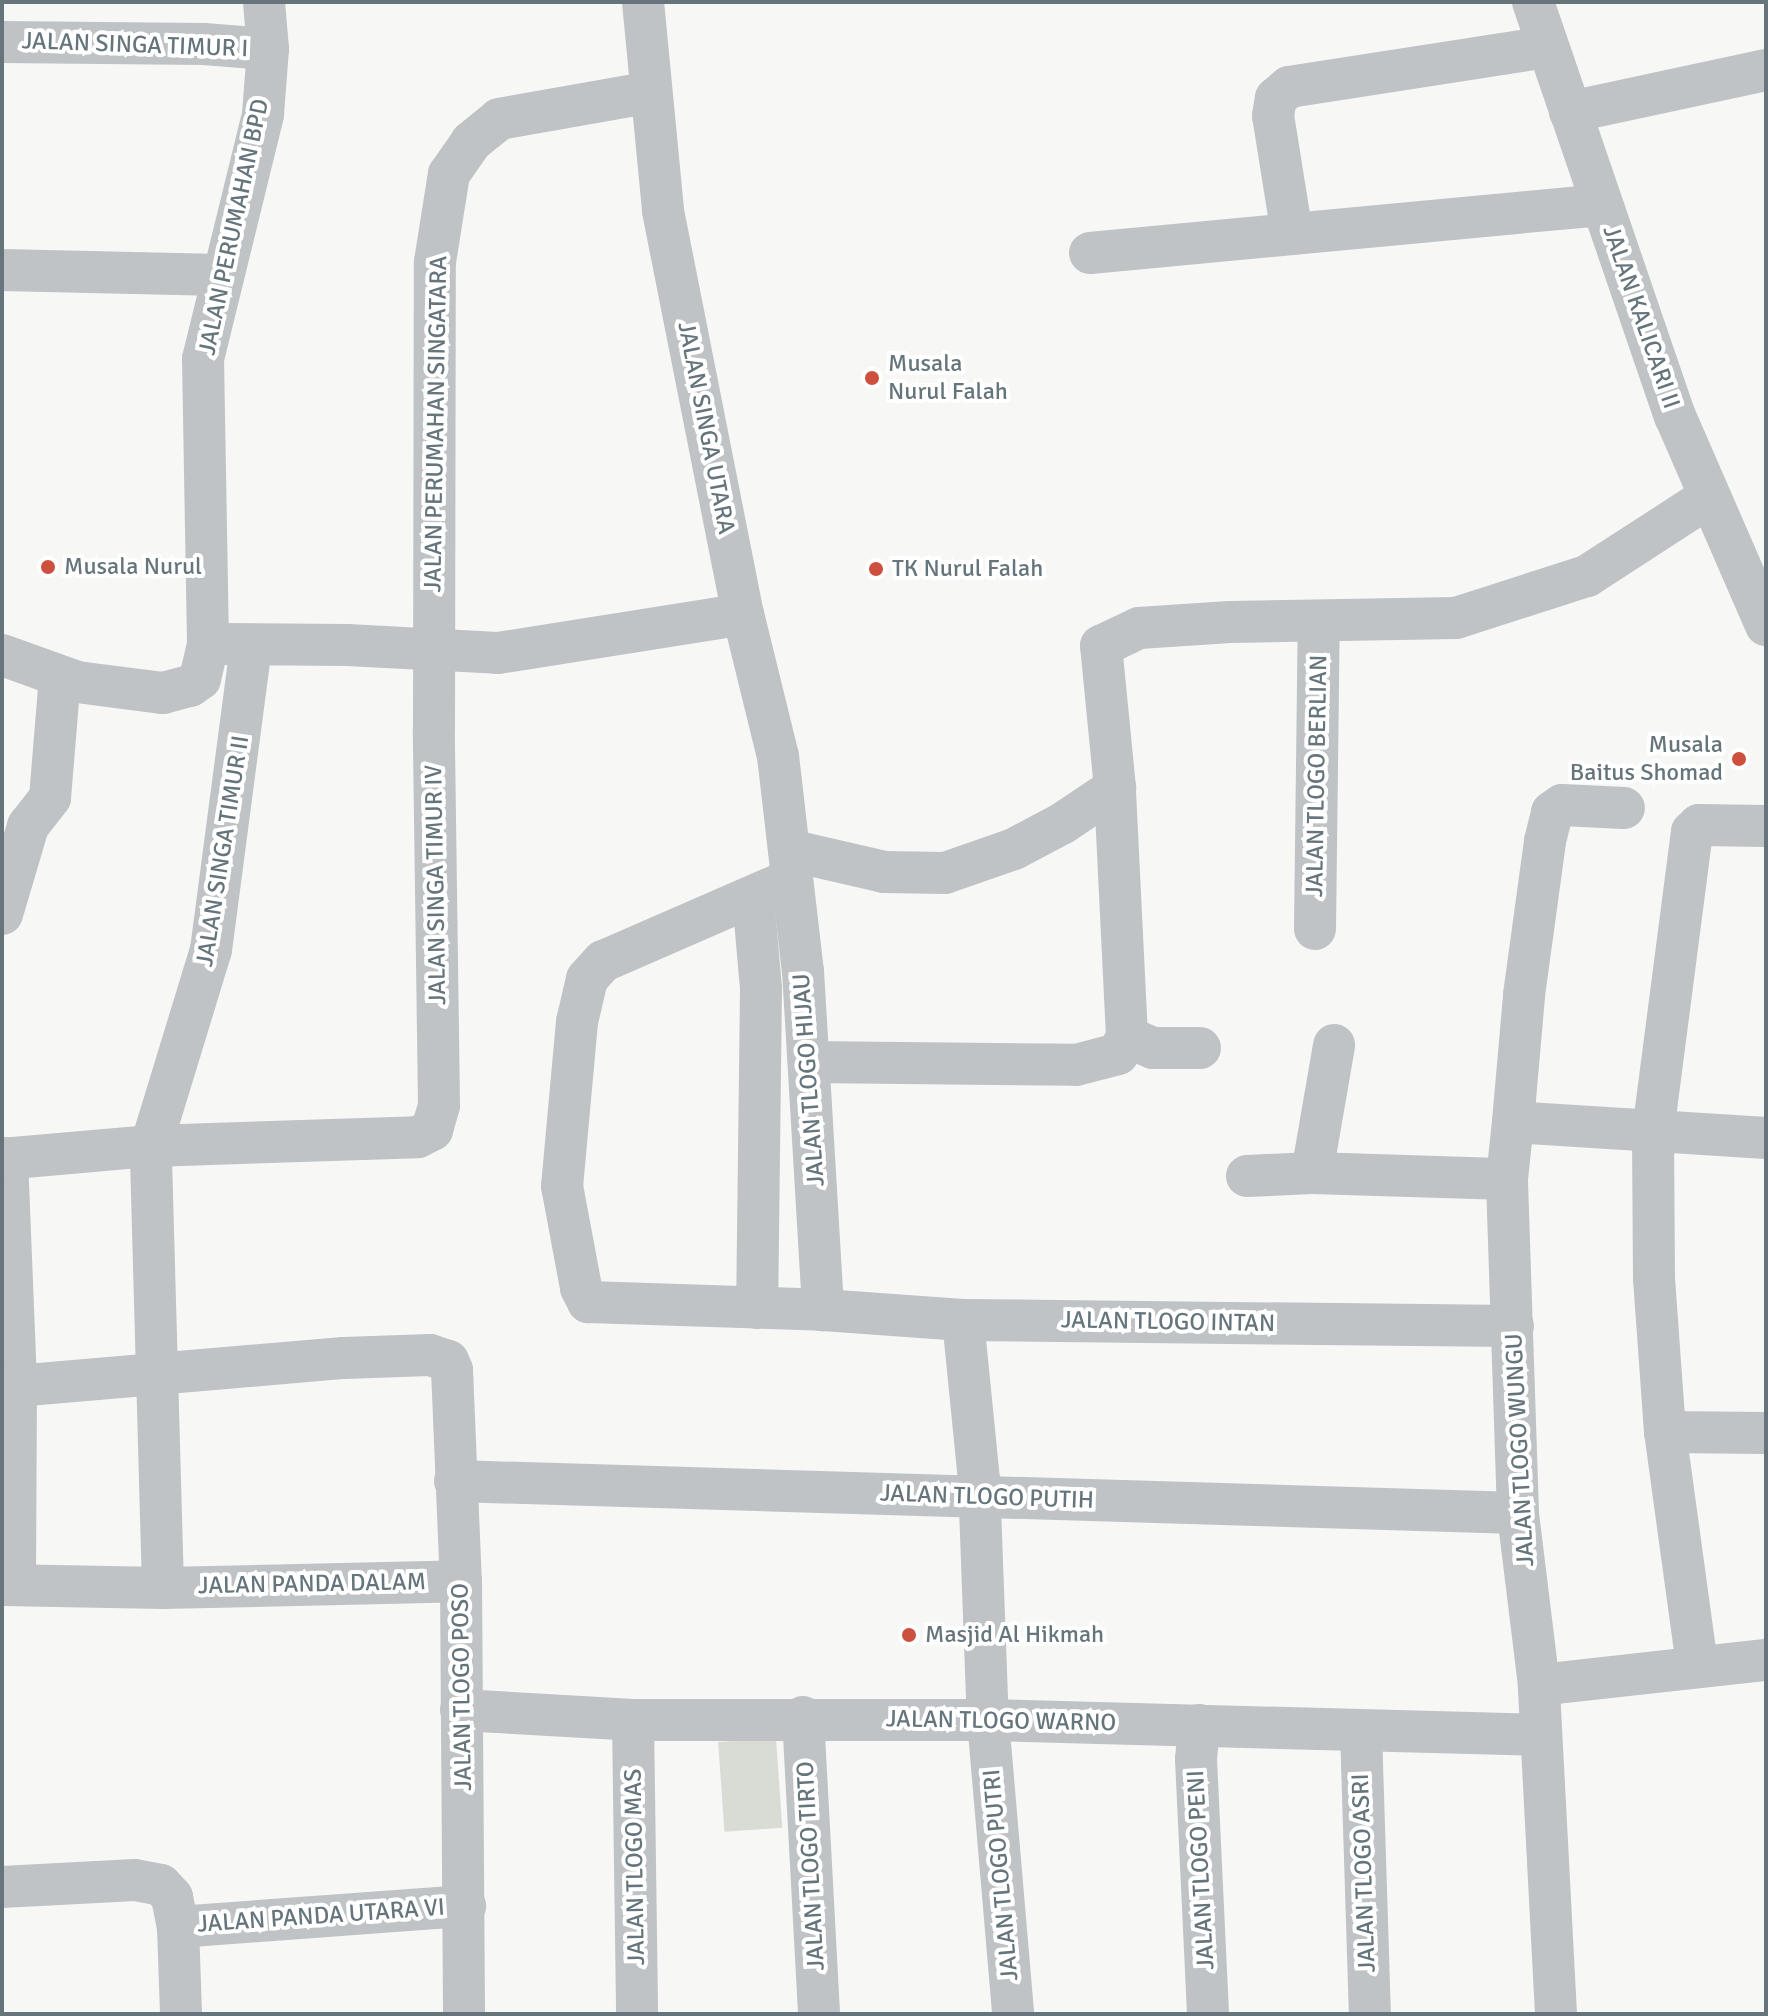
<!DOCTYPE html>
<html>
<head>
<meta charset="utf-8">
<style>
	body { margin:0 }
	#map { position:relative; width:1768px; height:2016px; overflow:hidden; background:#f7f7f5; font-family:Signika,sans-serif }
	div>[style] { position:absolute }
	.green>* { inset:0; background:#d8dcd5; transform-origin:0 0 }
	.minor>* { height:42px; margin:-21px; padding:0 21px; transform-origin:21px; border-radius:21px; background:#bfc3c6 }
	.dots>* { width:22px; height:22px; translate:-50% -50%; box-sizing:border-box; border:4px solid #fff; border-radius:50% }
	span { translate:-50% -50%; white-space:nowrap; text-align:center; line-height:1.15; -webkit-text-stroke:8px #fff; paint-order:stroke }
	.street-label { font-size:24px; color:#66757c }
	.poi-label { font-size:24px; color:#66757c }
	.left { translate:0 -50%; text-align:left }
	.right { translate:-100% -50%; text-align:right }
	.frame { position:absolute; inset:0; border:4px solid #66757c; pointer-events:none }
</style>
</head>
<body>
<div id="map">
	<div class="green">
		<i style="left:776px;top:1738px;width:90px;height:58px;rotate:86deg"></i>
	</div>
	<div class="minor">
		<i style="left:643px;top:2px;width:210px;rotate:84.5deg"></i>
		<i style="left:663px;top:211px;width:411px;rotate:78.8deg"></i>
		<i style="left:743px;top:614px;width:146px;rotate:76.2deg"></i>
		<i style="left:778px;top:756px;width:216px;rotate:83.4deg"></i>
		<i style="left:803px;top:971px;width:340px;rotate:86.6deg"></i>
		<i style="left:1533px;top:2px;width:438px;rotate:71.1deg"></i>
		<i style="left:1675px;top:416px;width:228px;rotate:66.5deg"></i>
		<i style="left:2px;top:42px;width:202px;rotate:0.6deg"></i>
		<i style="left:204px;top:44px;width:64px;rotate:4.5deg"></i>
		<i style="left:1570px;top:112px;width:200px;rotate:-12.1deg"></i>
		<i style="left:1292px;top:234px;width:120px;rotate:-99.1deg"></i>
		<i style="left:1273px;top:116px;width:18px;rotate:-81deg"></i>
		<i style="left:1276px;top:98px;width:17px;rotate:-40deg"></i>
		<i style="left:1289px;top:87px;width:262px;rotate:-8.8deg"></i>
		<i style="left:1090px;top:253px;width:514px;rotate:-5.36deg"></i>
		<i style="left:2px;top:270px;width:219px;rotate:1.3deg"></i>
		<i style="left:223px;top:644px;width:124px;rotate:0.5deg"></i>
		<i style="left:347px;top:645px;width:151px;rotate:3deg"></i>
		<i style="left:498px;top:653px;width:248px;rotate:-9deg"></i>
		<i style="left:2px;top:655px;width:80px;rotate:19.8deg"></i>
		<i style="left:77px;top:682px;width:87px;rotate:7.3deg"></i>
		<i style="left:163px;top:693px;width:28px;rotate:-15deg"></i>
		<i style="left:190px;top:686px;width:12px;rotate:-35deg"></i>
		<i style="left:200px;top:679px;width:36px;rotate:-77deg"></i>
		<i style="left:208px;top:644px;width:285px;rotate:-91deg"></i>
		<i style="left:203px;top:359px;width:252px;rotate:-76.2deg"></i>
		<i style="left:263px;top:114px;width:65px;rotate:-85.6deg"></i>
		<i style="left:268px;top:49px;width:47px;rotate:-94.9deg"></i>
		<i style="left:789px;top:850px;width:98px;rotate:13deg"></i>
		<i style="left:884px;top:872px;width:61px;rotate:0.9deg"></i>
		<i style="left:945px;top:873px;width:73px;rotate:-19.2deg"></i>
		<i style="left:1014px;top:849px;width:55px;rotate:-28deg"></i>
		<i style="left:1063px;top:823px;width:63px;rotate:-33.9deg"></i>
		<i style="left:792px;top:879px;width:206px;rotate:156.5deg"></i>
		<i style="left:603px;top:961px;width:24px;rotate:132deg"></i>
		<i style="left:587px;top:979px;width:44px;rotate:103.1deg"></i>
		<i style="left:577px;top:1022px;width:165px;rotate:95.2deg"></i>
		<i style="left:562px;top:1186px;width:104px;rotate:79.4deg"></i>
		<i style="left:581px;top:1288px;width:16px;rotate:63deg"></i>
		<i style="left:588px;top:1302px;width:235px;rotate:1.9deg"></i>
		<i style="left:823px;top:1310px;width:140px;rotate:4.1deg"></i>
		<i style="left:963px;top:1320px;width:550px;rotate:0.63deg"></i>
		<i style="left:753px;top:897px;width:92px;rotate:85deg"></i>
		<i style="left:761px;top:989px;width:319px;rotate:90.7deg"></i>
		<i style="left:2px;top:914px;width:92px;rotate:-73.5deg"></i>
		<i style="left:28px;top:826px;width:36px;rotate:-52deg"></i>
		<i style="left:50px;top:798px;width:121px;rotate:-85.3deg"></i>
		<i style="left:1315px;top:929px;width:307px;rotate:-89.3deg"></i>
		<i style="left:1127px;top:1037px;width:28px;rotate:23deg"></i>
		<i style="left:1153px;top:1048px;width:47px"></i>
		<i style="left:809px;top:1062px;width:267px;rotate:0.6deg"></i>
		<i style="left:1076px;top:1065px;width:43px;rotate:-14.7deg"></i>
		<i style="left:1118px;top:1054px;width:19px;rotate:-62deg"></i>
		<i style="left:1127px;top:1037px;width:249px;rotate:-92.8deg"></i>
		<i style="left:1115px;top:788px;width:143px;rotate:-95.6deg"></i>
		<i style="left:1101px;top:646px;width:42px;rotate:-25.3deg"></i>
		<i style="left:1139px;top:628px;width:91px;rotate:-3.8deg"></i>
		<i style="left:1230px;top:622px;width:226px;rotate:-1deg"></i>
		<i style="left:1456px;top:618px;width:138px;rotate:-17.8deg"></i>
		<i style="left:1587px;top:576px;width:145px;rotate:-32.9deg"></i>
		<i style="left:1513px;top:1122px;width:127px;rotate:-85deg"></i>
		<i style="left:1524px;top:995px;width:155px;rotate:-82.2deg"></i>
		<i style="left:1545px;top:841px;width:30px;rotate:-76deg"></i>
		<i style="left:1552px;top:812px;width:12px;rotate:-35deg"></i>
		<i style="left:1562px;top:805px;width:62px;rotate:2.8deg"></i>
		<i style="left:7px;top:1158px;width:228px;rotate:87.7deg"></i>
		<i style="left:16px;top:1386px;width:199px;rotate:90.3deg"></i>
		<i style="left:2px;top:1159px;width:150px;rotate:-5deg"></i>
		<i style="left:151px;top:1146px;width:267px;rotate:-1.9deg"></i>
		<i style="left:418px;top:1137px;width:16px;rotate:-27deg"></i>
		<i style="left:432px;top:1130px;width:26px;rotate:-74deg"></i>
		<i style="left:439px;top:1105px;width:376px;rotate:-90.8deg"></i>
		<i style="left:434px;top:729px;width:467px;rotate:-89.9deg"></i>
		<i style="left:435px;top:262px;width:89px;rotate:-81deg"></i>
		<i style="left:449px;top:174px;width:39px;rotate:-55deg"></i>
		<i style="left:471px;top:142px;width:36px;rotate:-39deg"></i>
		<i style="left:499px;top:119px;width:138px;rotate:-10deg"></i>
		<i style="left:1312px;top:1173px;width:130px;rotate:-80.2deg"></i>
		<i style="left:1247px;top:1176px;width:65px;rotate:-2.6deg"></i>
		<i style="left:1312px;top:1173px;width:195px;rotate:1.8deg"></i>
		<i style="left:963px;top:1320px;width:161px;rotate:84.3deg"></i>
		<i style="left:979px;top:1480px;width:240px;rotate:87.9deg"></i>
		<i style="left:988px;top:1720px;width:295px;rotate:85.1deg"></i>
		<i style="left:16px;top:1386px;width:329px;rotate:-4.9deg"></i>
		<i style="left:344px;top:1358px;width:86px;rotate:-2deg"></i>
		<i style="left:430px;top:1355px;width:19px;rotate:18deg"></i>
		<i style="left:448px;top:1361px;width:10px;rotate:66deg"></i>
		<i style="left:452px;top:1370px;width:211px;rotate:87.6deg"></i>
		<i style="left:461px;top:1581px;width:433px;rotate:89.6deg"></i>
		<i style="left:1665px;top:1432px;width:101px;rotate:0.6deg"></i>
		<i style="left:455px;top:1481px;width:1063px;rotate:1.72deg"></i>
		<i style="left:2px;top:1585px;width:161px;rotate:1.1deg"></i>
		<i style="left:163px;top:1588px;width:298px;rotate:-1.3deg"></i>
		<i style="left:163px;top:1588px;width:442px;rotate:-91.6deg"></i>
		<i style="left:151px;top:1146px;width:205px;rotate:-73deg"></i>
		<i style="left:211px;top:950px;width:308px;rotate:-82.5deg"></i>
		<i style="left:1697px;top:1665px;width:235px;rotate:-97.8deg"></i>
		<i style="left:1665px;top:1432px;width:153px;rotate:-94.1deg"></i>
		<i style="left:1654px;top:1279px;width:147px;rotate:-90.4deg"></i>
		<i style="left:1653px;top:1132px;width:303px;rotate:-82.6deg"></i>
		<i style="left:1692px;top:832px;width:10px;rotate:-45deg"></i>
		<i style="left:1699px;top:825px;width:67px;rotate:0.9deg"></i>
		<i style="left:1539px;top:1685px;width:228px;rotate:-6.3deg"></i>
		<i style="left:461px;top:1710px;width:172px;rotate:3.3deg"></i>
		<i style="left:633px;top:1720px;width:355px"></i>
		<i style="left:988px;top:1720px;width:553px;rotate:1.55deg"></i>
		<i style="left:803px;top:1717px;width:297px;rotate:86.9deg"></i>
		<i style="left:633px;top:1720px;width:294px;rotate:89.2deg"></i>
		<i style="left:1199px;top:1725px;width:34px;rotate:95deg"></i>
		<i style="left:1196px;top:1759px;width:255px;rotate:87.3deg"></i>
		<i style="left:1361px;top:1731px;width:283px;rotate:88.2deg"></i>
		<i style="left:2px;top:1887px;width:133px;rotate:-3deg"></i>
		<i style="left:135px;top:1880px;width:26px;rotate:11deg"></i>
		<i style="left:161px;top:1885px;width:16px;rotate:47deg"></i>
		<i style="left:172px;top:1897px;width:31px;rotate:79deg"></i>
		<i style="left:178px;top:1927px;width:87px;rotate:88deg"></i>
		<i style="left:178px;top:1927px;width:288px;rotate:-4.2deg"></i>
		<i style="left:1556px;top:2014px;width:329px;rotate:-93deg"></i>
		<i style="left:1539px;top:1685px;width:173px;rotate:-97deg"></i>
		<i style="left:1518px;top:1513px;width:334px;rotate:-91.9deg"></i>
		<i style="left:1507px;top:1179px;width:57px;rotate:-84deg"></i>
		<i style="left:1513px;top:1122px;width:254px;rotate:3.6deg"></i>
	</div>
	<div class="dots">
		<i style="left:872px;top:378px;background:#cd503f"></i>
		<i style="left:48px;top:567px;background:#cd503f"></i>
		<i style="left:876px;top:569px;background:#cd503f"></i>
		<i style="left:1739px;top:759px;background:#cd503f"></i>
		<i style="left:909px;top:1635px;background:#cd503f"></i>
	</div>
	<div class="street-label">
		<span style="left:135px;top:45px;rotate:2deg">JALAN SINGA TIMUR I</span>
		<span style="left:234px;top:227px;rotate:-78deg">JALAN PERUMAHAN BPD</span>
		<span style="left:1641px;top:317px;rotate:71deg">JALAN KALICARI II</span>
		<span style="left:436px;top:424px;rotate:-89deg">JALAN PERUMAHAN SINGATARA</span>
		<span style="left:706px;top:428px;rotate:79deg">JALAN SINGA UTARA</span>
		<span style="left:1317px;top:776px;rotate:-89deg">JALAN TLOGO BERLIAN</span>
		<span style="left:223px;top:851px;rotate:-81deg">JALAN SINGA TIMUR II</span>
		<span style="left:436px;top:885px;rotate:-91deg">JALAN SINGA TIMUR IV</span>
		<span style="left:809px;top:1080px;rotate:-94deg">JALAN TLOGO HIJAU</span>
		<span style="left:1168px;top:1322px;rotate:1deg">JALAN TLOGO INTAN</span>
		<span style="left:1520px;top:1450px;rotate:-93deg">JALAN TLOGO WUNGU</span>
		<span style="left:987px;top:1497px;rotate:2deg">JALAN TLOGO PUTIH</span>
		<span style="left:312px;top:1584px;rotate:-1deg">JALAN PANDA DALAM</span>
		<span style="left:462px;top:1687px;rotate:-91deg">JALAN TLOGO POSO</span>
		<span style="left:1001px;top:1721px;rotate:1deg">JALAN TLOGO WARNO</span>
		<span style="left:811px;top:1866px;rotate:-93deg">JALAN TLOGO TIRTO</span>
		<span style="left:635px;top:1867px;rotate:-91deg">JALAN TLOGO MAS</span>
		<span style="left:1201px;top:1870px;rotate:-93deg">JALAN TLOGO PENI</span>
		<span style="left:1364px;top:1873px;rotate:-92deg">JALAN TLOGO ASRI</span>
		<span style="left:1001px;top:1875px;rotate:-95deg">JALAN TLOGO PUTRI</span>
		<span style="left:321px;top:1916px;rotate:-4deg">JALAN PANDA UTARA VI</span>
	</div>
	<div class="poi-label">
		<span class="left" style="left:888px;top:378px">Musala<br>Nurul Falah</span>
		<span class="left" style="left:64px;top:567px">Musala Nurul</span>
		<span class="left" style="left:892px;top:569px">TK Nurul Falah</span>
		<span class="right" style="left:1723px;top:759px">Musala<br>Baitus Shomad</span>
		<span class="left" style="left:925px;top:1635px">Masjid Al Hikmah</span>
	</div>
	<div class="frame"></div>
</div>
</body>
</html>
